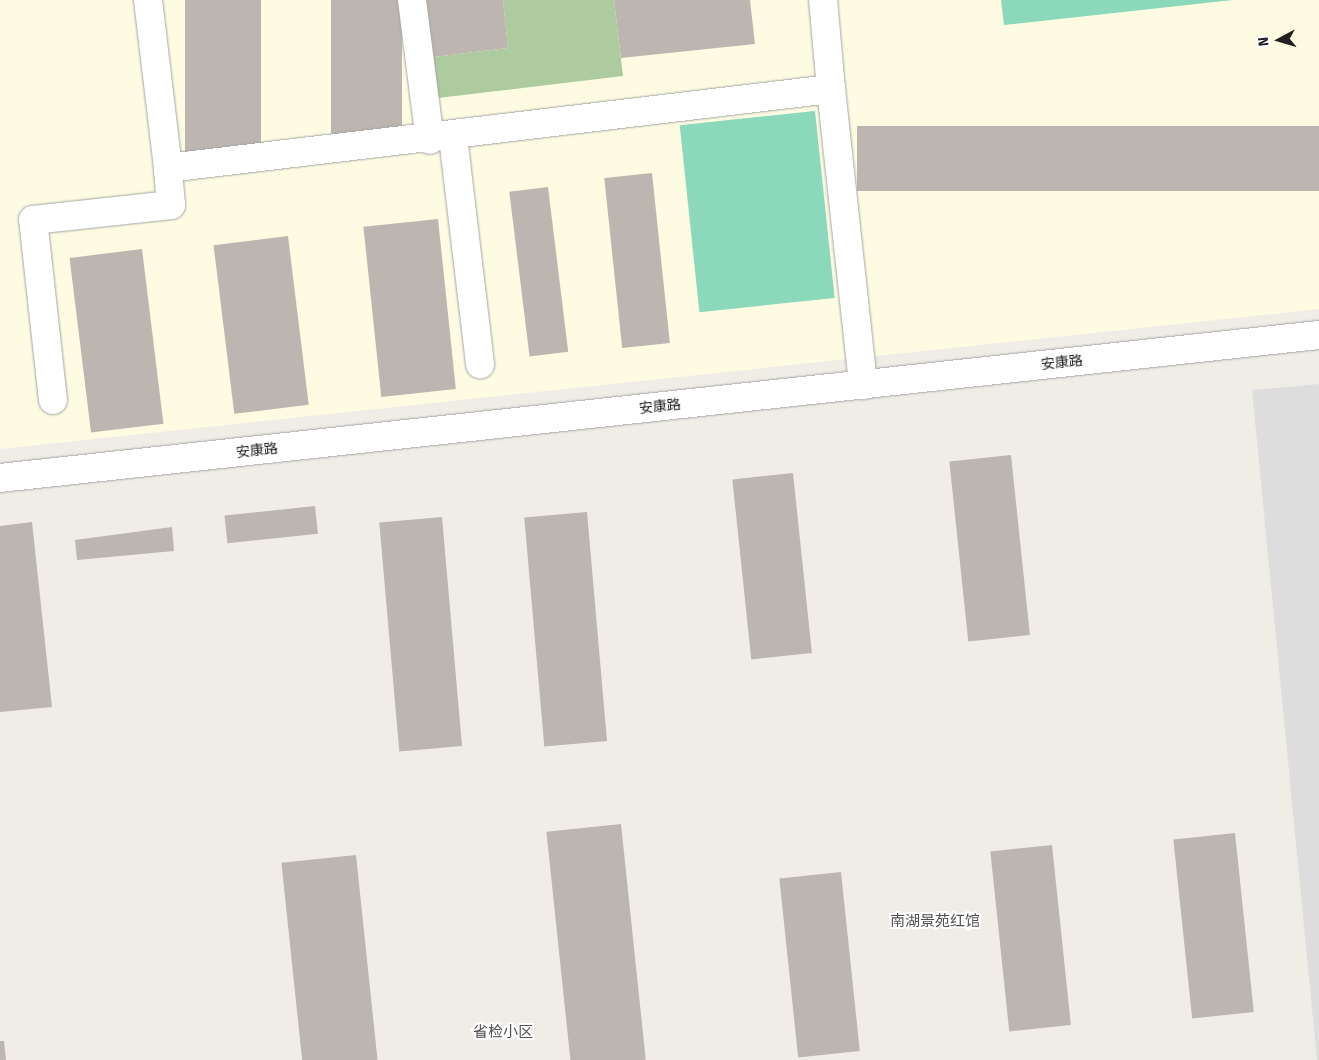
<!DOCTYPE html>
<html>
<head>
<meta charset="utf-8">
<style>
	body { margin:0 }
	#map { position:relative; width:1319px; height:1060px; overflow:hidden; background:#f0ede7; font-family:"Fira Sans","Noto Sans SC",sans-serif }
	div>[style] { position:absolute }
	.residential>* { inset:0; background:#dedddd }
	.education>* { inset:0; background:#fdfce3 }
	.forest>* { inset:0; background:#adcb9f }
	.pitch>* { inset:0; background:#8bd8ba; transform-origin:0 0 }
	.building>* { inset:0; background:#bdb6b0; transform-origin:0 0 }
	.roads { filter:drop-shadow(0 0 1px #a4a4a4) drop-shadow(0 0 1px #a4a4a4) }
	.minor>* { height:28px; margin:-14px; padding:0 14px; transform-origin:14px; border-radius:14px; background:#fff }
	span { translate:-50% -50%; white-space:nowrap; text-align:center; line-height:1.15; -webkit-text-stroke:4px #fff; paint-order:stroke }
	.street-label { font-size:14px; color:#202020 }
	.neighbourhood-label { font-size:15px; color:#535353 }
	.north { position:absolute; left:1254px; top:15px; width:50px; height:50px; -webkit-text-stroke:4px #fff; paint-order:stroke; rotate:264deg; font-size:14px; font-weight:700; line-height:20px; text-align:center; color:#202020 }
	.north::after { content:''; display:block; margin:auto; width:18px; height:22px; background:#202020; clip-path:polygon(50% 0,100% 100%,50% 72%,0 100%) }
</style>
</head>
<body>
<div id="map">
	<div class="residential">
		<i style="clip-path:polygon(1319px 384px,1319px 1060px,1317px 1060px,1252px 390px)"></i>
	</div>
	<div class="education">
		<i style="clip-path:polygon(0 0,1319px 0,1319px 309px,0 449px)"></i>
	</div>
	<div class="forest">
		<i style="clip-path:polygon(503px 0,614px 0,623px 76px,438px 98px,433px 57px,508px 48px)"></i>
	</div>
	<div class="pitch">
		<i style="clip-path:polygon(1001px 0,1233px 0,1004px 25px)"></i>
		<i style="left:815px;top:111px;width:188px;height:136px;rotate:84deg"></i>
	</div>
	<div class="building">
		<i style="left:185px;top:0;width:76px;height:157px"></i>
		<i style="left:331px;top:0;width:71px;height:144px"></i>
		<i style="clip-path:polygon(425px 0,503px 0,508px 48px,433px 57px)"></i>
		<i style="clip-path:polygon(614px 0,750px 0,755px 44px,621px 58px)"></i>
		<i style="left:1319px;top:126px;width:65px;height:462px;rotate:90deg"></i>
		<i style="left:652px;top:173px;width:171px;height:48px;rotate:84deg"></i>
		<i style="left:548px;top:187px;width:166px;height:39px;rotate:83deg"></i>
		<i style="left:438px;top:219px;width:171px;height:75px;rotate:84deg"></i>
		<i style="left:288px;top:236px;width:170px;height:75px;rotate:83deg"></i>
		<i style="left:142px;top:249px;width:176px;height:73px;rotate:83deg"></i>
		<i style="left:1011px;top:455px;width:181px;height:62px;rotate:84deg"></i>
		<i style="left:793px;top:473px;width:181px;height:61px;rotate:84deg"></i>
		<i style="left:315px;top:506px;width:28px;height:91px;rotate:84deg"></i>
		<i style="left:587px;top:512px;width:230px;height:63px;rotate:85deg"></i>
		<i style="left:442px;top:517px;width:230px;height:63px;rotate:85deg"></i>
		<i style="clip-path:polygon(32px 522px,52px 707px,0 712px,0 526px)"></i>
		<i style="clip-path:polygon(172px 527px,174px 551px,77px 560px,75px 540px)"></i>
		<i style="left:621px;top:824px;width:237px;height:75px;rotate:84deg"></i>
		<i style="left:1235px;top:833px;width:180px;height:62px;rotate:84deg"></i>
		<i style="left:1052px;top:845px;width:181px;height:62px;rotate:84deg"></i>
		<i style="left:356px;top:855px;width:206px;height:75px;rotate:84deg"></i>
		<i style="left:841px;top:872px;width:180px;height:62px;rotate:84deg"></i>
		<i style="clip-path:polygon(0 1041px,4px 1041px,6px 1060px,0 1060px)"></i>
	</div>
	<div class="roads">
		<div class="minor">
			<i style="left:148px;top:0;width:169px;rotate:83.2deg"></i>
			<i style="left:168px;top:168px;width:668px;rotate:-6.8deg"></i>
			<i style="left:831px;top:89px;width:89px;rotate:-95.1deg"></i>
			<i style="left:412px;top:0;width:141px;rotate:82.7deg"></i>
			<i style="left:831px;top:89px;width:298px;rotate:83.8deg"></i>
			<i style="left:453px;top:137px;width:229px;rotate:83.2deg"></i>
			<i style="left:53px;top:400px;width:181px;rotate:-96.3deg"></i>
			<i style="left:33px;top:220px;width:139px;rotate:-6.2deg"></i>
			<i style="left:171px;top:205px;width:37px;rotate:-95deg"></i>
			<i style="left:0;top:478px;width:1327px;rotate:-6.19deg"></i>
		</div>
	</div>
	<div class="street-label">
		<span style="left:1062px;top:363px;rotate:-6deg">安康路</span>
		<span style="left:660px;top:407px;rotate:-6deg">安康路</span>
		<span style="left:257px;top:451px;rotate:-6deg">安康路</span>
	</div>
	<div class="neighbourhood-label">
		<span style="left:935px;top:922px">南湖景苑红馆</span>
		<span style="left:503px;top:1033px">省检小区</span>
	</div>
	<div class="north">N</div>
</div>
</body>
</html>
